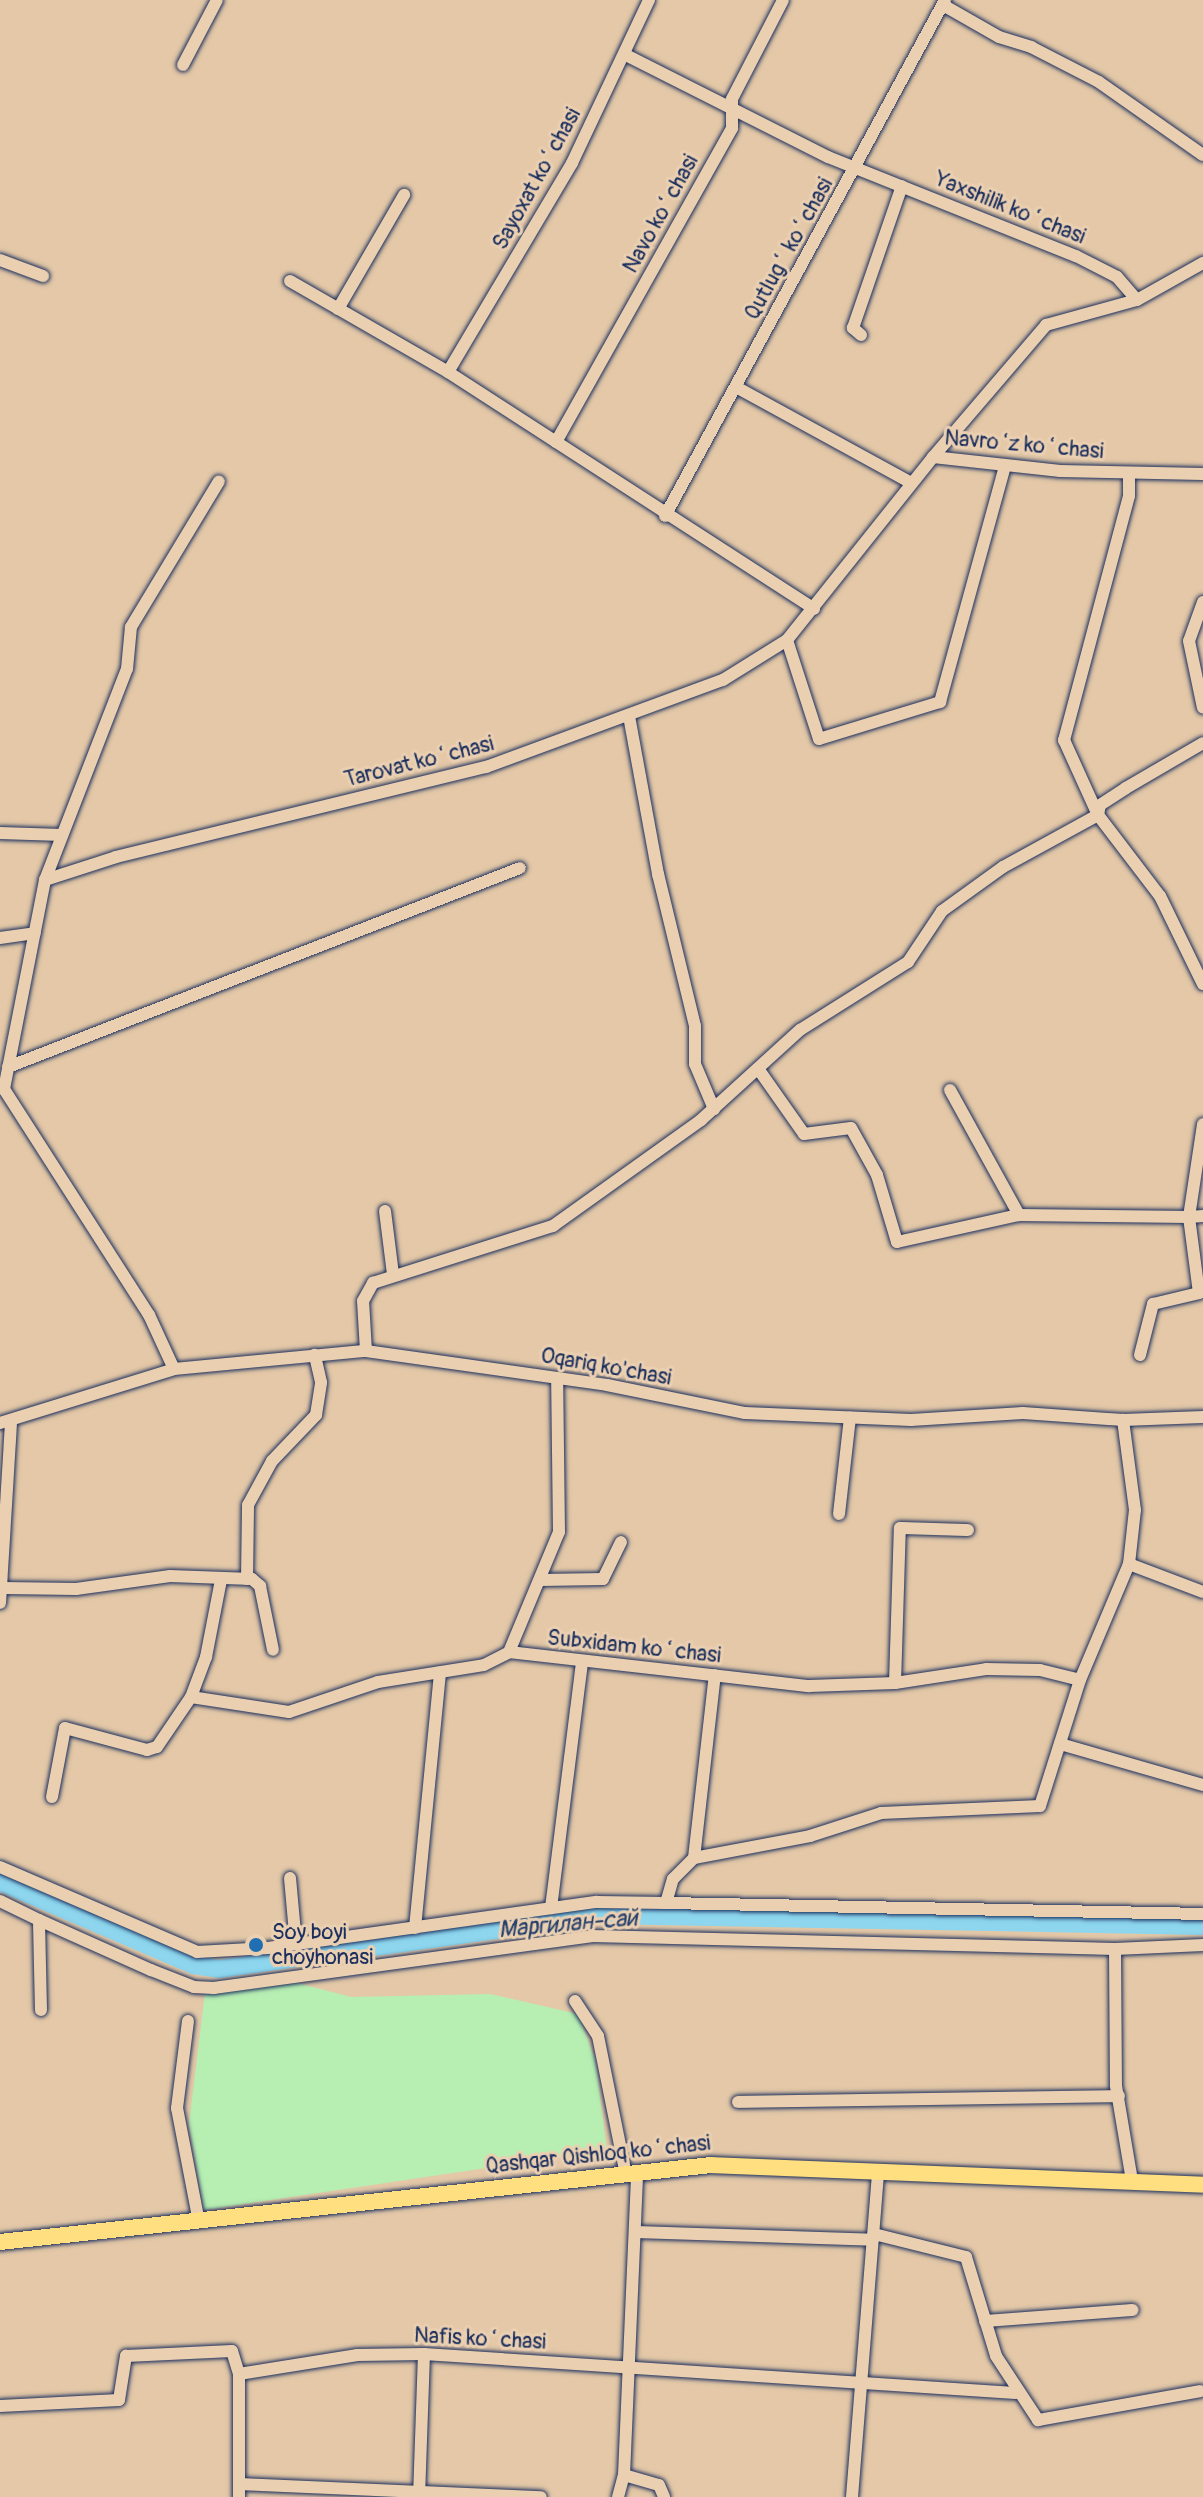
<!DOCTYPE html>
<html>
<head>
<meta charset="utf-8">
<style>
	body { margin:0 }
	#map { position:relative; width:1203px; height:2497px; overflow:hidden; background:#e4c8a7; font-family:Pangolin,sans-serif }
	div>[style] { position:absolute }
	.green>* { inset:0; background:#b7efb2 }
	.river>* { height:18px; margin:-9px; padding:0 9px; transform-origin:9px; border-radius:9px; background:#8dd6ee }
	.roads { filter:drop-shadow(0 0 2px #1b2f5e) drop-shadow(0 0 2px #1b2f5e) }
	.minor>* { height:12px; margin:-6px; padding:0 6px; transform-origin:6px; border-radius:6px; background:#eacfb1 }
	.major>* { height:16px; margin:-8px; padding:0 8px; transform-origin:8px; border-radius:8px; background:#ffdf80 }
	.dots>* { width:22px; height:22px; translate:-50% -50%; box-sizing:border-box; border:4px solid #eacfb1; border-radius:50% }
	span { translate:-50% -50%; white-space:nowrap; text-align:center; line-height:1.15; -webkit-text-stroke:6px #eacfb1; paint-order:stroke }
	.street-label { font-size:22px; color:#1b2f5e }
	.poi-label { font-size:22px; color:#1b2f5e }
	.left { translate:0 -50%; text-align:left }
	.water-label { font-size:24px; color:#26406c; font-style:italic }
</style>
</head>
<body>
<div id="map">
	<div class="green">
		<i style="clip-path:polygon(297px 1983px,351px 1997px,490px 1994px,578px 2014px,595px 2059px,607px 2150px,204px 2210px,189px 2124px,205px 1992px)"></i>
	</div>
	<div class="river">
		<i style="left:0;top:1882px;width:211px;rotate:23.2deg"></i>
		<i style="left:194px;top:1965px;width:25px;rotate:9deg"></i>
		<i style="left:219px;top:1969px;width:388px;rotate:-8deg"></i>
		<i style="left:603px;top:1915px;width:600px;rotate:1.05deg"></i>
	</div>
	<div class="roads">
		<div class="minor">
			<i style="left:943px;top:5px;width:64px;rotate:29.7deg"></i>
			<i style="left:999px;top:37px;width:34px;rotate:17deg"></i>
			<i style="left:1031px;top:47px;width:76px;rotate:27.2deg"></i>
			<i style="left:1099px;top:82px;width:127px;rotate:35.1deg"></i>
			<i style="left:626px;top:55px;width:226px;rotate:26.8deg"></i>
			<i style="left:828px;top:157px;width:267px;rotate:21.8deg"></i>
			<i style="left:1076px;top:256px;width:46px;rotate:27.1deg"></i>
			<i style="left:1117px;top:277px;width:30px;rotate:49deg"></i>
			<i style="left:183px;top:65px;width:73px;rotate:-62.4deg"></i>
			<i style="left:0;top:260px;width:46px;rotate:20.4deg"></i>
			<i style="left:290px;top:281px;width:182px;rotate:29.9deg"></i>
			<i style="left:448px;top:372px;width:436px;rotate:32.9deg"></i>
			<i style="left:338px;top:309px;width:132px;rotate:-59.9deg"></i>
			<i style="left:861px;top:335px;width:11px;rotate:-139deg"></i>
			<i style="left:853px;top:328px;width:150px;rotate:-71deg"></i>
			<i style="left:448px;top:372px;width:243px;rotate:-59.3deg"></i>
			<i style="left:572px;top:163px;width:180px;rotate:-64.7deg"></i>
			<i style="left:736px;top:387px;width:200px;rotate:28.7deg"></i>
			<i style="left:556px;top:442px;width:360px;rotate:-60.7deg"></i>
			<i style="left:732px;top:128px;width:29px;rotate:-90deg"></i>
			<i style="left:732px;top:99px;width:111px;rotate:-62.7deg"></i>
			<i style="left:933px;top:457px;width:174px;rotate:-49.4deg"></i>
			<i style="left:1046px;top:325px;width:94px;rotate:-15.4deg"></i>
			<i style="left:1137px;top:300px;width:76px;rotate:-29.3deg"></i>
			<i style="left:1129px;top:473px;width:23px;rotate:90deg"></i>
			<i style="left:1129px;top:496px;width:253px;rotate:104.9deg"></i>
			<i style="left:1064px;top:740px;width:82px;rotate:65.6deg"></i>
			<i style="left:1098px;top:815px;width:102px;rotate:52.6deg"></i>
			<i style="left:1160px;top:896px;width:98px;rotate:64deg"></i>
			<i style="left:665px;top:516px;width:587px;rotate:-61.51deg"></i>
			<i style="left:1203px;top:602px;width:41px;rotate:109.7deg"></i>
			<i style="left:1189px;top:641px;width:68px;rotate:78.2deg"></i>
			<i style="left:787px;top:640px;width:104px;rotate:72.1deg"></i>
			<i style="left:819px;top:739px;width:127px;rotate:-17deg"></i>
			<i style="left:940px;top:702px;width:245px;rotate:-74.6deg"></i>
			<i style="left:629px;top:716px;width:161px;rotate:79.6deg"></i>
			<i style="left:658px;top:874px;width:156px;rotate:76.3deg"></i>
			<i style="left:695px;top:1026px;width:38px;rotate:90deg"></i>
			<i style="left:695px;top:1064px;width:49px;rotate:67.1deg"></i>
			<i style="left:0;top:833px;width:62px;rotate:1.8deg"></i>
			<i style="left:45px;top:880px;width:75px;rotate:-17.9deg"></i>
			<i style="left:116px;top:857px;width:381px;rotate:-13.7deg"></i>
			<i style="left:486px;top:767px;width:252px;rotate:-20.2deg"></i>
			<i style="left:723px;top:680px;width:75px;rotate:-32deg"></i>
			<i style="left:787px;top:640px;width:234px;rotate:-51.4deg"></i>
			<i style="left:933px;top:457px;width:128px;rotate:6.3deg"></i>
			<i style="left:1060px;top:471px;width:143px;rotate:1.2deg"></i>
			<i style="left:0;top:938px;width:35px;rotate:-8deg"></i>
			<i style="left:8px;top:1067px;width:549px;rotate:-21.24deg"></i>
			<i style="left:759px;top:1070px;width:78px;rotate:54.9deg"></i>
			<i style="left:804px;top:1134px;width:47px;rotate:-7.3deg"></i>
			<i style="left:851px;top:1128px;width:54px;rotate:61deg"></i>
			<i style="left:877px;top:1175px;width:70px;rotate:73.4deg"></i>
			<i style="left:897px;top:1242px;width:125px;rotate:-12.5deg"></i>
			<i style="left:1019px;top:1215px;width:170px;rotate:0.7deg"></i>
			<i style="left:1189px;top:1217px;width:94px;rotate:-81.4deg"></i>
			<i style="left:950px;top:1090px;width:143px;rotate:61.1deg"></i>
			<i style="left:385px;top:1211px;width:64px;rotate:82.8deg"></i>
			<i style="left:366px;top:1351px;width:50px;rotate:-93.4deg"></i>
			<i style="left:363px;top:1301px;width:21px;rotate:-61deg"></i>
			<i style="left:373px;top:1283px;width:189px;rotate:-17.6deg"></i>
			<i style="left:553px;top:1226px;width:182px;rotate:-35.6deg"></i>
			<i style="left:701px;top:1120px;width:134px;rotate:-42.3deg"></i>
			<i style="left:800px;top:1030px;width:128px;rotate:-32.2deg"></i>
			<i style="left:908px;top:962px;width:61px;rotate:-56.3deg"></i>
			<i style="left:942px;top:911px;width:75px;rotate:-35.8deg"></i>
			<i style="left:1003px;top:867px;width:108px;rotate:-28.7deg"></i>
			<i style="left:1098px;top:815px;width:10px;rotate:-79deg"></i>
			<i style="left:1100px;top:805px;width:31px;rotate:-33deg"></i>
			<i style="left:1126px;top:788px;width:89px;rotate:-30.3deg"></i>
			<i style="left:1140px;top:1355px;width:53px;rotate:-75.7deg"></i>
			<i style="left:1153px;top:1304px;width:47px;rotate:-13.4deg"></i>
			<i style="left:1199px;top:1293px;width:77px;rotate:-97.5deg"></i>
			<i style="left:1189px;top:1217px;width:14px;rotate:-4deg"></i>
			<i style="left:174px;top:1369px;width:60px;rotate:-114.8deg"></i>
			<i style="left:149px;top:1315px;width:269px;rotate:-122.7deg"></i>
			<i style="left:4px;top:1089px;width:213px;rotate:-78.9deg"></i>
			<i style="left:45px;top:880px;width:226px;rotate:-68.8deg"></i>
			<i style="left:127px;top:669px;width:42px;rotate:-84.6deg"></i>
			<i style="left:131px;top:627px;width:170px;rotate:-58.9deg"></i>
			<i style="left:0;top:1423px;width:182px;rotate:-17.2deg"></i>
			<i style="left:174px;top:1369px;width:193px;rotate:-5.4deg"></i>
			<i style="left:366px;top:1351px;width:243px;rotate:8deg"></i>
			<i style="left:607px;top:1385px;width:141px;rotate:11.5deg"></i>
			<i style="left:745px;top:1413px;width:166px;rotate:2.4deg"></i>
			<i style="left:911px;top:1420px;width:112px;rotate:-3.6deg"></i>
			<i style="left:1023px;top:1413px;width:100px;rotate:4deg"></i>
			<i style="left:1123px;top:1420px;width:80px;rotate:-2.1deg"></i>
			<i style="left:839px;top:1514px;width:97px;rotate:-83.5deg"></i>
			<i style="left:1129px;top:1564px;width:79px;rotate:20.7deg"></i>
			<i style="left:247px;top:1579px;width:74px;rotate:-89.2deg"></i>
			<i style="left:248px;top:1505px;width:50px;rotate:-61.4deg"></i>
			<i style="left:272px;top:1461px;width:64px;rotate:-46.3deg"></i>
			<i style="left:316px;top:1415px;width:33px;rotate:-81deg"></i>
			<i style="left:321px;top:1382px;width:28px;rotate:-103deg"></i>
			<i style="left:541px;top:1580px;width:62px;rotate:-0.9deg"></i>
			<i style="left:603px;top:1579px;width:41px;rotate:-64.1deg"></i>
			<i style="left:4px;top:1588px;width:72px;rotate:0.8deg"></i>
			<i style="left:76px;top:1589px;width:95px;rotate:-7.9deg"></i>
			<i style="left:170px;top:1576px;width:82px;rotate:2.1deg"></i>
			<i style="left:252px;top:1579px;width:11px;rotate:41deg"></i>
			<i style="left:260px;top:1586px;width:65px;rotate:78.5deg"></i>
			<i style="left:0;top:1603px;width:182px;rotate:-86.5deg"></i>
			<i style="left:509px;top:1652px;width:130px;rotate:-67.4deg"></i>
			<i style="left:559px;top:1532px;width:154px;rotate:-90.7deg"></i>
			<i style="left:895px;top:1683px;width:155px;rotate:-88.2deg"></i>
			<i style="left:900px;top:1528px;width:68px;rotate:1.7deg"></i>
			<i style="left:191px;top:1697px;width:99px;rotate:8.7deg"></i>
			<i style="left:289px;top:1712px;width:94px;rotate:-18.6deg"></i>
			<i style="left:378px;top:1682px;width:107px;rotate:-9.1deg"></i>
			<i style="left:484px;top:1665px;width:28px;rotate:-27deg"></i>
			<i style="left:509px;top:1652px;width:302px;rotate:6.5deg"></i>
			<i style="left:809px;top:1686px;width:86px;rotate:-2deg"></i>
			<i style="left:895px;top:1683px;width:92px;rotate:-8.7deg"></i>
			<i style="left:986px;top:1669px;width:54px;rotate:1.1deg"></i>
			<i style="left:1040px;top:1670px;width:41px;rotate:14deg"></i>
			<i style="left:1060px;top:1744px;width:149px;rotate:16deg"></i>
			<i style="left:52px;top:1797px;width:70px;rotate:-79.3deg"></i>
			<i style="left:65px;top:1728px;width:85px;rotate:15deg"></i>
			<i style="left:147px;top:1750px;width:10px;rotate:-17deg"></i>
			<i style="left:157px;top:1747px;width:60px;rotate:-55.8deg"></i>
			<i style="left:191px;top:1697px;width:43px;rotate:-69.4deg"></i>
			<i style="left:206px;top:1657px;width:78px;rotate:-79deg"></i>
			<i style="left:694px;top:1858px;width:118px;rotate:-10.7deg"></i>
			<i style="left:810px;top:1836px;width:75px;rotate:-17.9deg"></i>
			<i style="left:881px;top:1813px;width:159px;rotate:-2.5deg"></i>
			<i style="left:1040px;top:1806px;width:132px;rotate:-72.4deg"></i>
			<i style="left:1080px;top:1680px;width:126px;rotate:-67.1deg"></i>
			<i style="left:1129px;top:1564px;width:54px;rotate:-83.7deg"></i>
			<i style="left:1135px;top:1510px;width:91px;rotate:-97.6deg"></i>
			<i style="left:0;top:1867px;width:215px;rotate:23.3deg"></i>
			<i style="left:197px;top:1952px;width:71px;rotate:-3.2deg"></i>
			<i style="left:268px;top:1948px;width:332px;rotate:-8deg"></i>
			<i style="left:597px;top:1902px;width:69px;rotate:0.8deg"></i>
			<i style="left:666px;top:1903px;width:25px;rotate:-74deg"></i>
			<i style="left:673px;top:1879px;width:30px;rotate:-45deg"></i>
			<i style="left:694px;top:1858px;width:184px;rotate:-83.5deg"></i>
			<i style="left:290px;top:1878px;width:66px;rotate:84.8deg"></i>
			<i style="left:0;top:1901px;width:43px;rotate:26deg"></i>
			<i style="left:666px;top:1903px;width:537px;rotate:1.17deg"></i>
			<i style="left:551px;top:1908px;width:246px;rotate:-82.8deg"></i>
			<i style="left:415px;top:1928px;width:257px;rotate:-84.4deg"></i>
			<i style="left:1115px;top:1949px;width:137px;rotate:89.6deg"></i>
			<i style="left:1116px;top:2086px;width:96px;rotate:80.4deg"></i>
			<i style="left:575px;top:2001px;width:42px;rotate:56.7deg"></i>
			<i style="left:598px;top:2036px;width:142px;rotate:78.6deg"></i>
			<i style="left:41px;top:2010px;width:90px;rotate:-91.3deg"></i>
			<i style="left:39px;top:1920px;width:123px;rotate:24.1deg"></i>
			<i style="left:151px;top:1970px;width:46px;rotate:21.6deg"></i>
			<i style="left:194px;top:1987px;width:20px;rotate:3deg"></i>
			<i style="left:214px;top:1988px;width:382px;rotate:-7.8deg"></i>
			<i style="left:592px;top:1936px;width:523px;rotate:1.42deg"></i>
			<i style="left:1115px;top:1949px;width:88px;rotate:-2.6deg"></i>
			<i style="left:188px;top:2021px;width:88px;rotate:97.2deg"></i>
			<i style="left:177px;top:2108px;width:116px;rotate:79.1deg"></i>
			<i style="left:738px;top:2102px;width:381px;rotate:-0.9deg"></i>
			<i style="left:636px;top:2232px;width:237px;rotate:1.9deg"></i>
			<i style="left:874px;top:2234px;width:95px;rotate:14deg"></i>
			<i style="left:966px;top:2257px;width:103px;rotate:73.1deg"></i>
			<i style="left:996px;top:2356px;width:77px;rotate:56.7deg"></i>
			<i style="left:1038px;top:2420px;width:165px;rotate:-10.1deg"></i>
			<i style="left:985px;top:2321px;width:148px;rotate:-4.3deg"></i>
			<i style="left:239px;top:2374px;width:123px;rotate:90deg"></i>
			<i style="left:0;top:2406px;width:119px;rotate:-2.9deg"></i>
			<i style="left:119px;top:2400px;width:45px;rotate:-81deg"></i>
			<i style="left:126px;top:2356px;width:106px;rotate:-2.7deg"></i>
			<i style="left:232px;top:2351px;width:24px;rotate:73deg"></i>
			<i style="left:239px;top:2374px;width:120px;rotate:-9.1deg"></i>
			<i style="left:357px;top:2355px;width:67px;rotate:-0.9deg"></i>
			<i style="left:424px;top:2354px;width:593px;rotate:3.77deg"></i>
			<i style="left:624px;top:2475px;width:36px;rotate:16deg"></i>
			<i style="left:659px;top:2485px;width:13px;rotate:67deg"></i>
			<i style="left:239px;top:2484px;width:302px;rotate:2.5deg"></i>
			<i style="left:419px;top:2497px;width:143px;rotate:-88deg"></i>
			<i style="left:618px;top:2497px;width:23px;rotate:-75deg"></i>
			<i style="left:624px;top:2475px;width:301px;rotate:-87.5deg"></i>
			<i style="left:852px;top:2497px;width:325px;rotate:-85.4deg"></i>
		</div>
		<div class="major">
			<i style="left:0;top:2242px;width:715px;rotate:-6.18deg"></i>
			<i style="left:711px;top:2165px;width:492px;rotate:2.3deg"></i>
		</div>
	</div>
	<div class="dots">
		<i style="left:256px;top:1945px;background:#1f6fb2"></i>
	</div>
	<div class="street-label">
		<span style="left:537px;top:179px;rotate:-61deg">Sayoxat koʻchasi</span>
		<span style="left:1010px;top:208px;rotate:22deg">Yaxshilik koʻchasi</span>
		<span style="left:661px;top:214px;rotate:-61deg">Navo koʻchasi</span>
		<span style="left:789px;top:249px;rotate:-61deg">Qutlugʻ koʻchasi</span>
		<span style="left:1024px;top:445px;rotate:5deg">Navroʻz koʻchasi</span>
		<span style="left:419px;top:762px;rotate:-14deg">Tarovat koʻchasi</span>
		<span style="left:606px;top:1367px;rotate:10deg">Oqariq ko'chasi</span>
		<span style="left:634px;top:1647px;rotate:6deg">Subxidam koʻchasi</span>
		<span style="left:598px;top:2155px;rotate:-6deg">Qashqar Qishloq koʻchasi</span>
		<span style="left:480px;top:2339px;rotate:3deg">Nafis koʻchasi</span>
	</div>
	<div class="poi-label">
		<span class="left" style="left:272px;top:1945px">Soy boyi<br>choyhonasi</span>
	</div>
	<div class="water-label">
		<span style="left:568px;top:1924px;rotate:-5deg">Маргилан-сай</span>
	</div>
</div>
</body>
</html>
